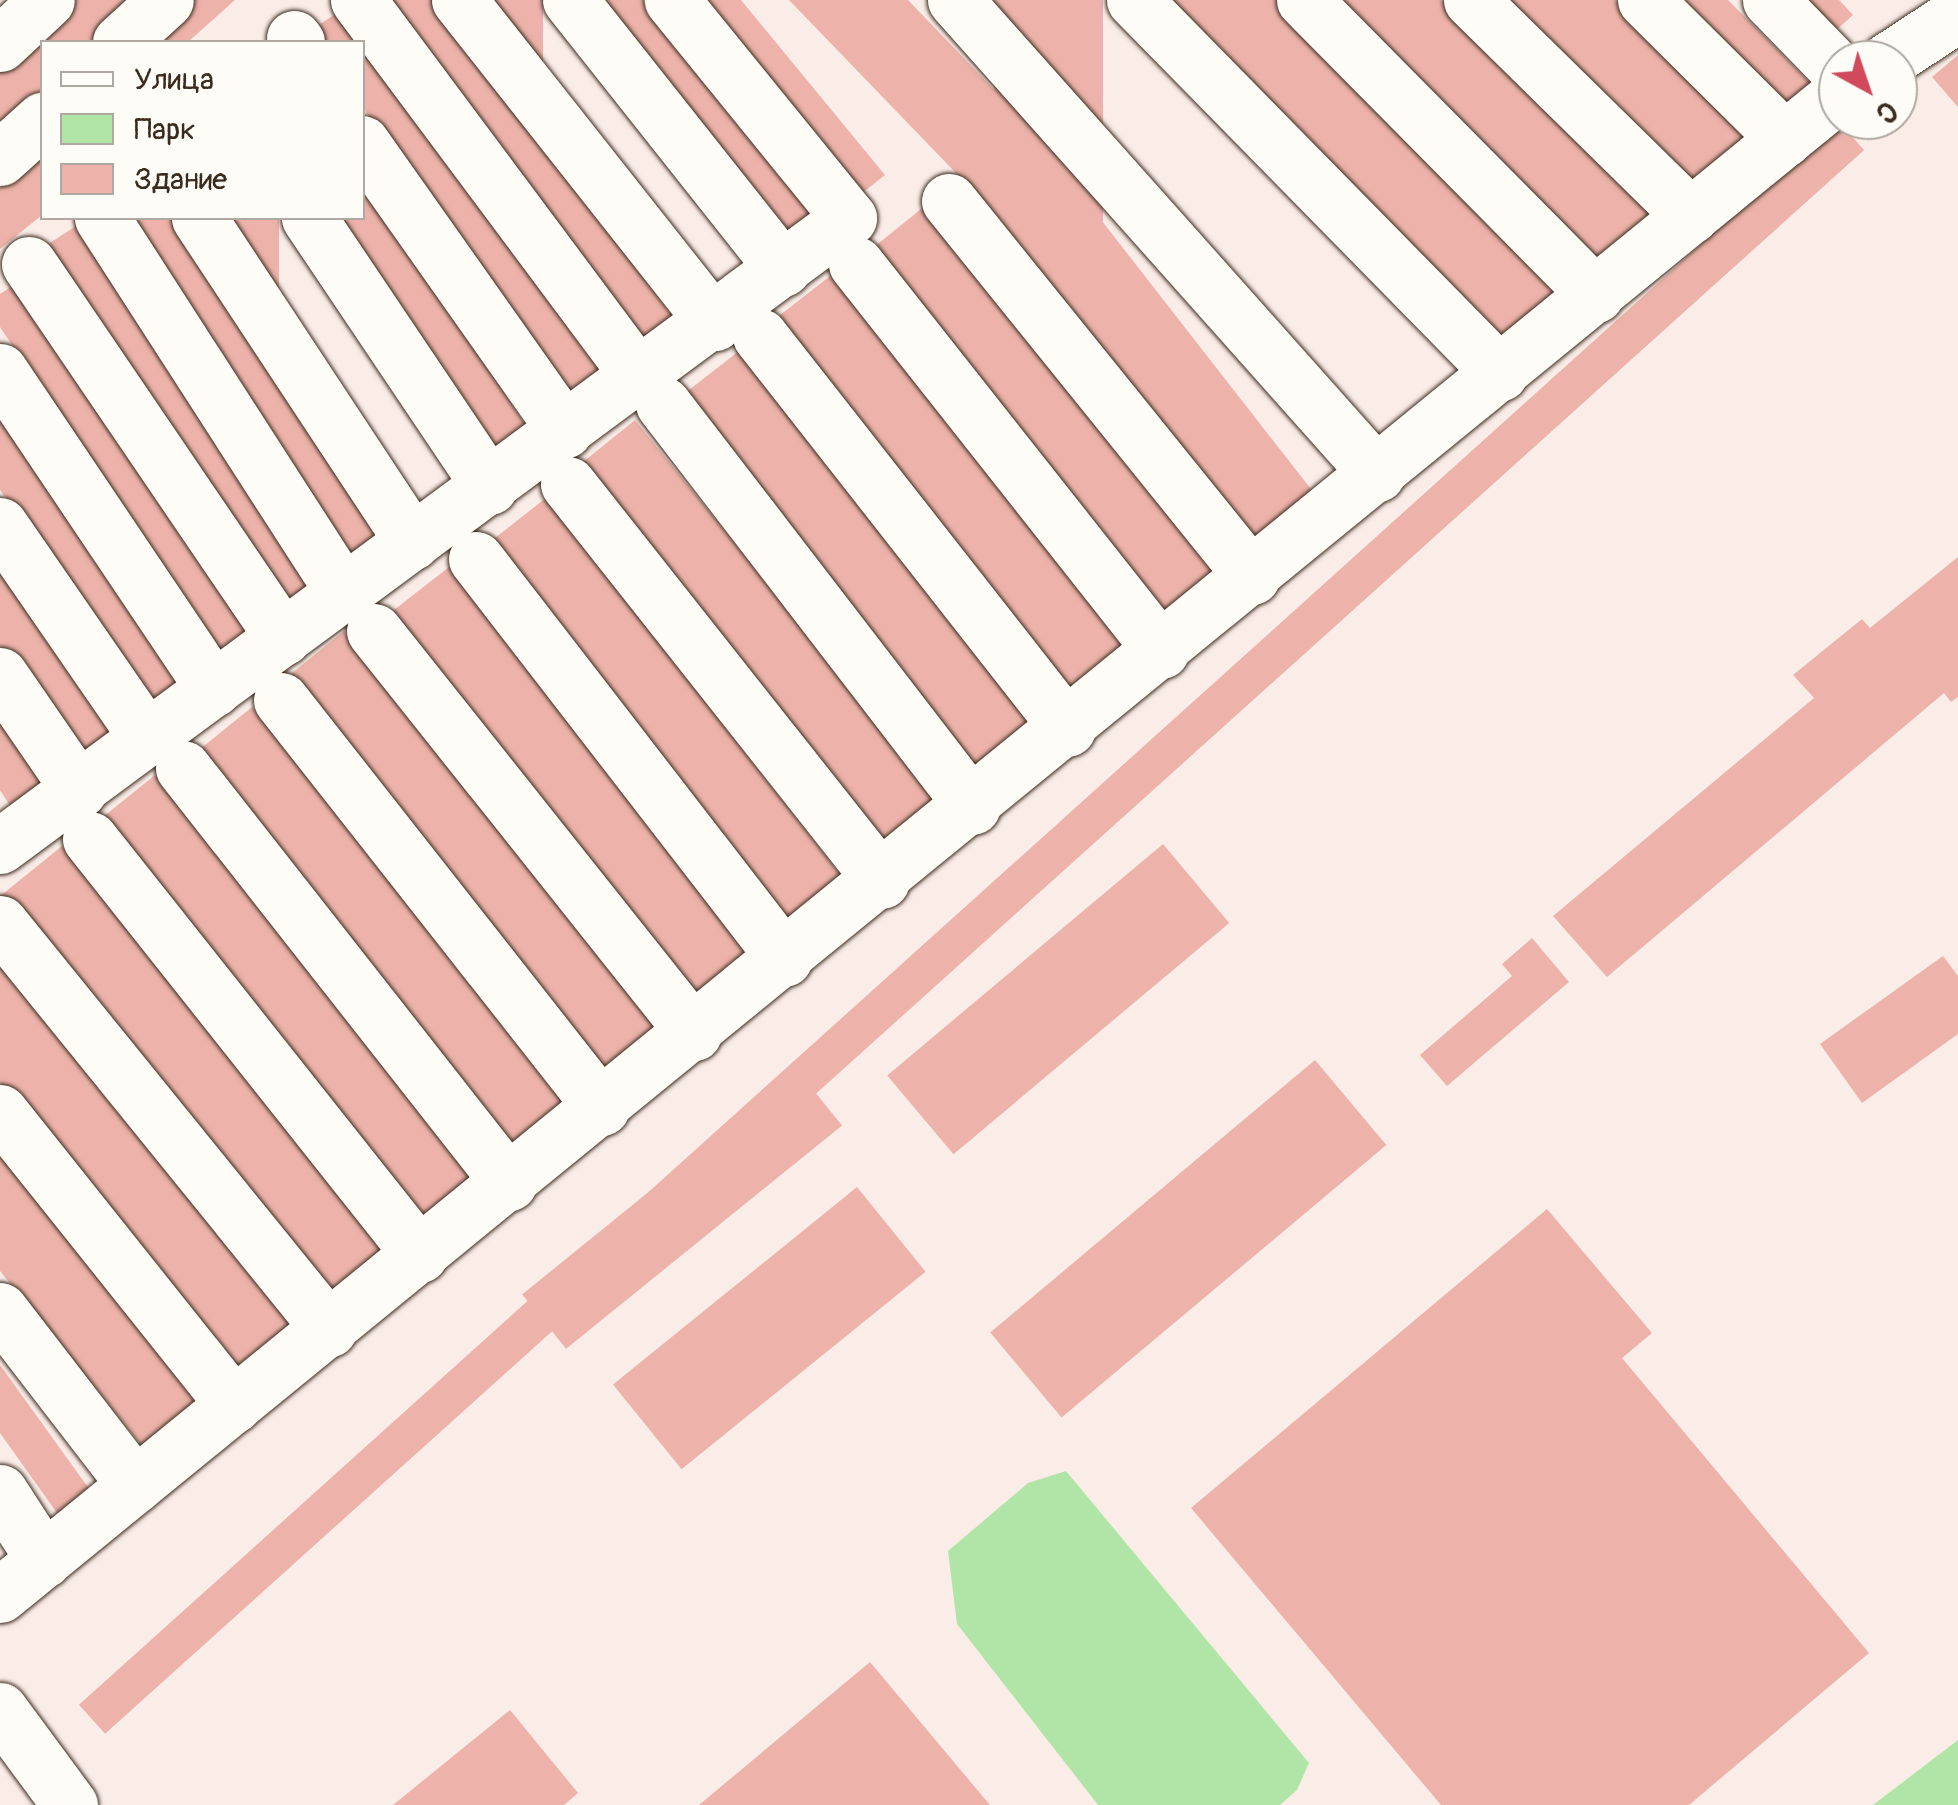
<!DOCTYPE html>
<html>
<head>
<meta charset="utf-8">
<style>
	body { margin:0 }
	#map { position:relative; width:1958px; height:1805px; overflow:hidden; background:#faede8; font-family:Pangolin,sans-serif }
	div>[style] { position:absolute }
	.green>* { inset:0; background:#b1e5a7 }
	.building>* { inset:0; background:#edb3aa; transform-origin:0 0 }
	.roads { filter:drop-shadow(0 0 2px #3b2a1e) drop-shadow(0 0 2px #3b2a1e) }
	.minor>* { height:55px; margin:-27.5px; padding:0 27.5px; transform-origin:27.5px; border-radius:27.5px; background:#fdfcf7 }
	span { translate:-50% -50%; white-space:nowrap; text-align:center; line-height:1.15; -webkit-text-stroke:8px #fdfcf7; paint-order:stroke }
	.legend { position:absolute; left:40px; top:40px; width:325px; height:180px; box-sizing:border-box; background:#fdfcf7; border:2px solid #afa8a0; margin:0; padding:12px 18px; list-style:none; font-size:30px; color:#3b2a1e }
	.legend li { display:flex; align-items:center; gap:20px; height:50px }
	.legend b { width:50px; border:2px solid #afa8a0 }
	.north { position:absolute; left:1818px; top:40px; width:100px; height:100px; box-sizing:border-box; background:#fdfcf7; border:2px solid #afa8a0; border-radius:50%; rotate:140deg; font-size:28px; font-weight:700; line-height:40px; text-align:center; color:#3b2a1e }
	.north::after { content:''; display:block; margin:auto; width:35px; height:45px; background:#d1495b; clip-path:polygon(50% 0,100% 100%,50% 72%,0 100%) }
</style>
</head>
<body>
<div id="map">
	<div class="green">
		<i style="clip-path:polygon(1066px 1471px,1309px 1763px,1297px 1790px,1280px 1805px,1098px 1805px,957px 1624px,948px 1551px,1028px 1483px)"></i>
		<i style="clip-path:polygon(1958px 1740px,1958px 1805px,1873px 1805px)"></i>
	</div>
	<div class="building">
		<i style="clip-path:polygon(66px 0,138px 0,92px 42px,42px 42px,42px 94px,0 136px,0 68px)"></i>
		<i style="clip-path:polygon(187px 0,235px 0,188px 42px,141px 42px)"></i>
		<i style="clip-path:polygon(382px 0,433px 0,682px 329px,644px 354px)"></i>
		<i style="left:483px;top:0;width:60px;height:377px"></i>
		<i style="clip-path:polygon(587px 0,647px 0,832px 215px,792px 245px)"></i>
		<i style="clip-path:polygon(684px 0,741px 0,885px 175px,851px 202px)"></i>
		<i style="clip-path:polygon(789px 0,908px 0,1024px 121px,1321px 502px,1255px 557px,954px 171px)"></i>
		<i style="left:994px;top:0;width:109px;height:595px"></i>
		<i style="clip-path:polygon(1165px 0,1281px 0,1566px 290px,1503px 343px)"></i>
		<i style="clip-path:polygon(1327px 0,1441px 0,1655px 213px,1596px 274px)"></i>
		<i style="clip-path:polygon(1496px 0,1615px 0,1756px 139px,1693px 194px)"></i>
		<i style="clip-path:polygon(1676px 0,1728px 0,1813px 86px,1788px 112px)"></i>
		<i style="clip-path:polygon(1787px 0,1839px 0,1853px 15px,1824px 41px)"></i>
		<i style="clip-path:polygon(343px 9px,611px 376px,567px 409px,362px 106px,362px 42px,320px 42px,311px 30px)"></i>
		<i style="clip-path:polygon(1958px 55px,1958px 107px,1932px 77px)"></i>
		<i style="left:1838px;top:121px;width:39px;height:2367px;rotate:48deg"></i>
		<i style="clip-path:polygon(42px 138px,42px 215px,0 249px,0 173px)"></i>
		<i style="clip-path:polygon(362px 175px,535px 440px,495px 468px,335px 218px,362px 218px)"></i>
		<i style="left:926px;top:205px;width:476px;height:72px;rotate:51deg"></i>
		<i style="clip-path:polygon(126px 218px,181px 218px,386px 543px,352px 568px)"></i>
		<i style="left:216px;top:218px;width:63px;height:365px"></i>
		<i style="left:79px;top:224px;width:437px;height:40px;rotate:57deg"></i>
		<i style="left:834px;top:273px;width:485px;height:81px;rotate:52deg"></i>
		<i style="clip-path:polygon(17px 283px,252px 637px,223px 660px,0 327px,0 294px)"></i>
		<i style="left:739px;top:351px;width:482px;height:72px;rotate:52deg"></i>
		<i style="clip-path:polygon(0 418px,187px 685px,156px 709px,0 490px)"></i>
		<i style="left:635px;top:420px;width:491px;height:76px;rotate:51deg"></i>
		<i style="left:546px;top:498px;width:487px;height:75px;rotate:52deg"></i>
		<i style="clip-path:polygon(1958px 557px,1958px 697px,1951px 702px,1944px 693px,1607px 977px,1553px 916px,1814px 698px,1793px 675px,1862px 619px,1870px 628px)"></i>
		<i style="clip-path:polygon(0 565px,120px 739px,85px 765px,0 646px)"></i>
		<i style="left:449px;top:567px;width:496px;height:78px;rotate:52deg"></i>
		<i style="left:344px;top:631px;width:513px;height:77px;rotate:51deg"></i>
		<i style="left:252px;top:707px;width:511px;height:73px;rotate:51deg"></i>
		<i style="clip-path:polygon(0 717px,48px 790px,14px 812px,0 790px)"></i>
		<i style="left:155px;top:775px;width:522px;height:76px;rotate:51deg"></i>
		<i style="left:1163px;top:844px;width:103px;height:360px;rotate:50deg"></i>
		<i style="left:62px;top:846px;width:523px;height:80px;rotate:51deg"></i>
		<i style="clip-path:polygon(1532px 938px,1569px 982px,1447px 1086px,1420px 1055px,1512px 976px,1502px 964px)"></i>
		<i style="clip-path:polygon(0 956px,301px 1331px,239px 1380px,0 1082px)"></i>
		<i style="clip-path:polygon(1943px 956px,1958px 976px,1958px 1034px,1862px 1103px,1820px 1044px)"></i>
		<i style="left:1315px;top:1060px;width:111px;height:424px;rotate:50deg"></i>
		<i style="left:798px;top:1071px;width:70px;height:355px;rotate:51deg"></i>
		<i style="clip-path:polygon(0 1149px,207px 1403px,147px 1452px,0 1271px)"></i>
		<i style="left:857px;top:1187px;width:109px;height:314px;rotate:51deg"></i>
		<i style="clip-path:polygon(1547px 1209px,1652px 1333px,1622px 1358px,1869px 1653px,1689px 1805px,1441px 1805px,1191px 1508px)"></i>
		<i style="clip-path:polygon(0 1365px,95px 1497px,62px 1520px,0 1433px)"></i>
		<i style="clip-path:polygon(870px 1662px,990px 1805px,699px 1805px)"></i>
		<i style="clip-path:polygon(510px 1710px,578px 1793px,564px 1805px,393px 1805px)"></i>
	</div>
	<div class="roads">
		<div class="minor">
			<i style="left:358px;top:0;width:469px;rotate:53.3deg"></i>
			<i style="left:459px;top:0;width:412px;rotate:51.7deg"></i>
			<i style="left:570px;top:0;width:343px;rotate:51.6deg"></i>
			<i style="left:955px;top:0;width:635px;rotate:48.32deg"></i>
			<i style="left:1134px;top:0;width:523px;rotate:45.54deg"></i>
			<i style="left:1304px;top:0;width:415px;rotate:45.3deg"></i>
			<i style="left:1471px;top:0;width:308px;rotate:44.5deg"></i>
			<i style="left:1645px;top:0;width:197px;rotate:44.8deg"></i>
			<i style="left:1770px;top:0;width:98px;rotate:45.8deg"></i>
			<i style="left:294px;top:38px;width:5px;rotate:53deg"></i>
			<i style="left:120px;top:42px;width:62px;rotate:-42.4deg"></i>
			<i style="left:0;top:44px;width:64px;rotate:-43.1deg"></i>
			<i style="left:1888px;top:60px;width:84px;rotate:-33.3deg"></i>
			<i style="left:362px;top:143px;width:352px;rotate:54.8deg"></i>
			<i style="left:0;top:158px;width:57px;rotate:-42.1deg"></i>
			<i style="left:949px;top:201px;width:483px;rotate:51.1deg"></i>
			<i style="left:102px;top:218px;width:445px;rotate:57.2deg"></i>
			<i style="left:199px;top:218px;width:388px;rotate:56.6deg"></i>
			<i style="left:309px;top:218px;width:324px;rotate:56.1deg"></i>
			<i style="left:29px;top:264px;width:452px;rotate:55.8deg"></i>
			<i style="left:856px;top:264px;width:493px;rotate:51.7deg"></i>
			<i style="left:760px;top:336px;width:499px;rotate:51.9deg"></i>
			<i style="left:0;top:371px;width:383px;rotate:56.1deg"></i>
			<i style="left:663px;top:404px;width:508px;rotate:52.43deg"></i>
			<i style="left:568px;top:484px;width:506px;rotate:51.66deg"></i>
			<i style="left:0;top:525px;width:259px;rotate:55.4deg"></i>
			<i style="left:476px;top:559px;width:505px;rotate:52.31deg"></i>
			<i style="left:374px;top:631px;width:514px;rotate:51.48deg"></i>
			<i style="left:0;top:675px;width:140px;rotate:55.5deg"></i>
			<i style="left:281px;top:700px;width:519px;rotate:51.81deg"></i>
			<i style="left:183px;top:768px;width:528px;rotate:51.85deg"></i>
			<i style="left:90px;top:839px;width:531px;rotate:51.58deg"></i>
			<i style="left:0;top:846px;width:1056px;rotate:-36.49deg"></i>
			<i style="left:849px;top:218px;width:281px;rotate:-129.1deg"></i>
			<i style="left:0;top:923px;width:523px;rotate:50.98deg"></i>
			<i style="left:0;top:1112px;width:375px;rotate:51.4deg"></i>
			<i style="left:0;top:1310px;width:221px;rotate:52.4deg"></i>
			<i style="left:0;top:1492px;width:81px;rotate:57.1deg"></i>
			<i style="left:0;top:1595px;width:2372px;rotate:-39.22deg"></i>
			<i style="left:0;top:1710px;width:118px;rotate:53.6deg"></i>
		</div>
	</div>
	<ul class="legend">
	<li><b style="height:12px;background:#fdfcf7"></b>Улица</li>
	<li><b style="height:28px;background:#b1e5a7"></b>Парк</li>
	<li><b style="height:28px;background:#edb3aa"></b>Здание</li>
	</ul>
	<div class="north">С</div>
</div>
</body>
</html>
